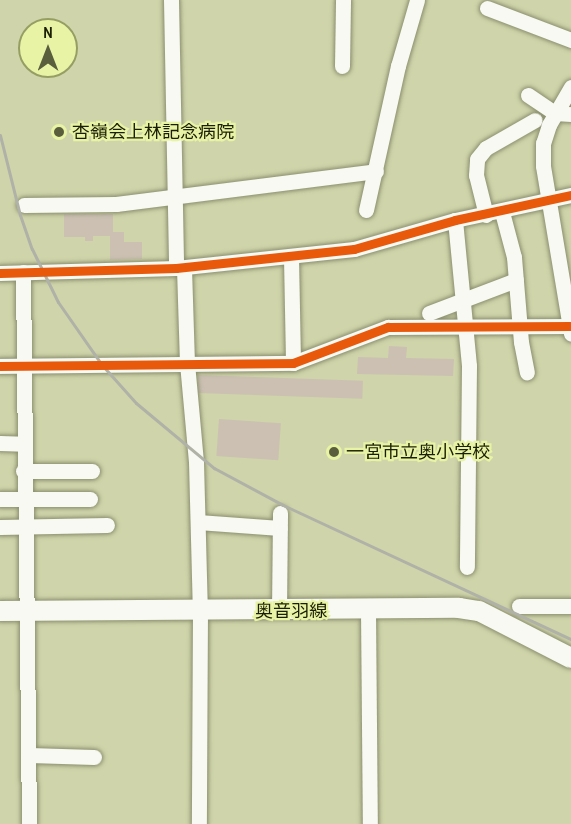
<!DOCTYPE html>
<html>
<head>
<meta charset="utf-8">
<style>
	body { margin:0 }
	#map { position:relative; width:571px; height:824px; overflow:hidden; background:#cfd4aa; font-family:"Archivo Narrow","Noto Sans JP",sans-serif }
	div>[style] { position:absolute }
	.building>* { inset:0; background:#cbc0b2; transform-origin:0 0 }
	.roads { filter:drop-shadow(0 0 2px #8b8f6e) drop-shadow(0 0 2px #8b8f6e) }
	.minor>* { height:15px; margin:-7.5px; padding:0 7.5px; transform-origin:7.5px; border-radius:7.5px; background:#f8f9f2 }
	.major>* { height:20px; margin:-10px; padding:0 10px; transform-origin:10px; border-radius:10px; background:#f8f9f2 }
	.rail>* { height:3px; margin:-1.5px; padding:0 1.5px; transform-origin:1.5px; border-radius:1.5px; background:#b0b1a7 }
	.cycleway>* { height:9px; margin:-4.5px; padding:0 4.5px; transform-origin:4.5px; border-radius:4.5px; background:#e8590c }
	.dots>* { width:16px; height:16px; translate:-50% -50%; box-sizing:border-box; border:3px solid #e9f3a6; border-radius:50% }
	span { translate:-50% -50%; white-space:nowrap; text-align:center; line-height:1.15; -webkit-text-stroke:4.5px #e9f3a6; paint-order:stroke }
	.poi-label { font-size:18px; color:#1b1e01 }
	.left { translate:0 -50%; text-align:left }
	.street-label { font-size:18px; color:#1b1e01 }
	.north { position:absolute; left:18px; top:18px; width:60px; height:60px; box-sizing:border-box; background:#e9f3a6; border:2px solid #979e64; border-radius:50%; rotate:0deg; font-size:16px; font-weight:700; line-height:24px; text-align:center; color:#1b1e01 }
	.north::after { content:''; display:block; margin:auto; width:21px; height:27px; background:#5a5e3c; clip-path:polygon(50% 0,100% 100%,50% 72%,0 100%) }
</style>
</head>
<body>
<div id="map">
	<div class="building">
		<i style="clip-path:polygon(64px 214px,113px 214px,113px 232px,124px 232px,124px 242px,142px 242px,142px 259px,110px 260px,110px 236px,93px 236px,93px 241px,85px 241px,85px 237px,64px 237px)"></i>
		<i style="clip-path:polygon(389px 346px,407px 347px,406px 358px,454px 359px,453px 376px,357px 374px,358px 357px,388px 358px)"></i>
		<i style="left:198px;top:375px;width:165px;height:18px;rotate:2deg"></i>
		<i style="left:219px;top:419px;width:62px;height:37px;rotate:4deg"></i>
	</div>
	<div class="roads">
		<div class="minor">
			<i style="left:171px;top:0;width:268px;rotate:88.9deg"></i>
			<i style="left:487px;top:8px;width:90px;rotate:20.9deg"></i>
			<i style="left:342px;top:66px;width:66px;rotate:-89.1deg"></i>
			<i style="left:571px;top:87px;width:44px;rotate:120.1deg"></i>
			<i style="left:549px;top:125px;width:19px;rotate:108deg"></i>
			<i style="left:543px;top:143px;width:23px;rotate:90deg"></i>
			<i style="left:543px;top:166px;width:170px;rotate:80.5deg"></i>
			<i style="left:528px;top:95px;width:32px;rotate:34deg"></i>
			<i style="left:555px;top:113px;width:16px;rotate:4deg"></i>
			<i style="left:24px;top:205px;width:92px;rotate:-0.6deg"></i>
			<i style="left:116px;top:204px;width:262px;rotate:-7.2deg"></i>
			<i style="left:366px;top:210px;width:148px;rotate:-77.5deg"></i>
			<i style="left:398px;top:66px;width:69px;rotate:-73.9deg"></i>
			<i style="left:502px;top:212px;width:47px;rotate:75.1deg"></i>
			<i style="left:514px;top:257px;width:85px;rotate:85.3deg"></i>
			<i style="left:521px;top:342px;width:31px;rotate:79deg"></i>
			<i style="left:486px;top:215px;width:41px;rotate:-104deg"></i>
			<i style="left:476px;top:175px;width:16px;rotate:-86deg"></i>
			<i style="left:477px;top:159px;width:14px;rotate:-51deg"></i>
			<i style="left:486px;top:148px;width:56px;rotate:-29.7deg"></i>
			<i style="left:455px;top:220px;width:147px;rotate:84.5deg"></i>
			<i style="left:469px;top:366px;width:201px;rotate:90.6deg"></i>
			<i style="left:291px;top:257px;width:106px;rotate:88.9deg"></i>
			<i style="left:184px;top:268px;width:95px;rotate:88.2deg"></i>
			<i style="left:187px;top:363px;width:99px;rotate:84.8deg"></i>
			<i style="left:196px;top:462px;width:149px;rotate:88.5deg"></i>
			<i style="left:200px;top:611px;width:213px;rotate:90.3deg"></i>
			<i style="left:23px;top:272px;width:552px;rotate:89.38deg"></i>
			<i style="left:0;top:273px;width:176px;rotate:-1.6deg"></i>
			<i style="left:176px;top:268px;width:179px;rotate:-6.1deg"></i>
			<i style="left:354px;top:249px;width:105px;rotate:-16deg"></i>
			<i style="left:455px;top:220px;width:119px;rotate:-12.2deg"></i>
			<i style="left:429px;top:313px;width:93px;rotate:-20.8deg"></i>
			<i style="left:0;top:366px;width:293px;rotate:-0.6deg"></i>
			<i style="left:293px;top:363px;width:102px;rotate:-20.8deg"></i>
			<i style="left:388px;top:327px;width:183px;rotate:-0.3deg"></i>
			<i style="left:0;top:443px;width:23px;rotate:2deg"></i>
			<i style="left:23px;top:471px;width:69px"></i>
			<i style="left:0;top:499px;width:90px"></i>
			<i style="left:198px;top:522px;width:82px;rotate:4.2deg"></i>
			<i style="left:0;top:527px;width:107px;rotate:-1.1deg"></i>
			<i style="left:519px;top:606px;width:52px"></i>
			<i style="left:368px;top:610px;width:214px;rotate:89.5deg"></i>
			<i style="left:279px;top:611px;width:98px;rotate:-89.4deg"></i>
			<i style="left:29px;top:755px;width:65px;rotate:1.8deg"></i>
		</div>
		<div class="major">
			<i style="left:0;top:611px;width:459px;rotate:-0.4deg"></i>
			<i style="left:459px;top:608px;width:20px;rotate:9deg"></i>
			<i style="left:479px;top:611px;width:103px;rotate:27.1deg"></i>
		</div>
	</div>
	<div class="rail">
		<i style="left:0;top:135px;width:82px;rotate:76deg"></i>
		<i style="left:20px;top:215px;width:36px;rotate:71deg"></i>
		<i style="left:32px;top:249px;width:59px;rotate:63.9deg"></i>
		<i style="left:58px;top:302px;width:77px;rotate:55.1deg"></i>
		<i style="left:102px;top:365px;width:51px;rotate:48.2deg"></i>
		<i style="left:136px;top:403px;width:102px;rotate:39.8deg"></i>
		<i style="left:214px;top:468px;width:78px;rotate:28.2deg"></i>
		<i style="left:283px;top:505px;width:318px;rotate:25deg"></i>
	</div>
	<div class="cycleway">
		<i style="left:0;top:273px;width:176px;rotate:-1.6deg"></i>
		<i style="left:176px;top:268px;width:179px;rotate:-6.1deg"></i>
		<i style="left:354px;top:249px;width:105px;rotate:-16deg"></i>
		<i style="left:455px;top:220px;width:119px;rotate:-12.2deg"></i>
		<i style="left:0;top:366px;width:293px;rotate:-0.6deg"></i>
		<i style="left:293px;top:363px;width:102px;rotate:-20.8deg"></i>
		<i style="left:388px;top:327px;width:183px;rotate:-0.3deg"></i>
	</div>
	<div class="dots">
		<i style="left:59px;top:132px;background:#5a5e3c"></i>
		<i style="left:334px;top:452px;background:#5a5e3c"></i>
	</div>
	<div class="poi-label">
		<span class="left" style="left:72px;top:132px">杏嶺会上林記念病院</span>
		<span class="left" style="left:346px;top:452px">一宮市立奥小学校</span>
	</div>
	<div class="street-label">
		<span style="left:291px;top:611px">奥音羽線</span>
	</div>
	<div class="north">N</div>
</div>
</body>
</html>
